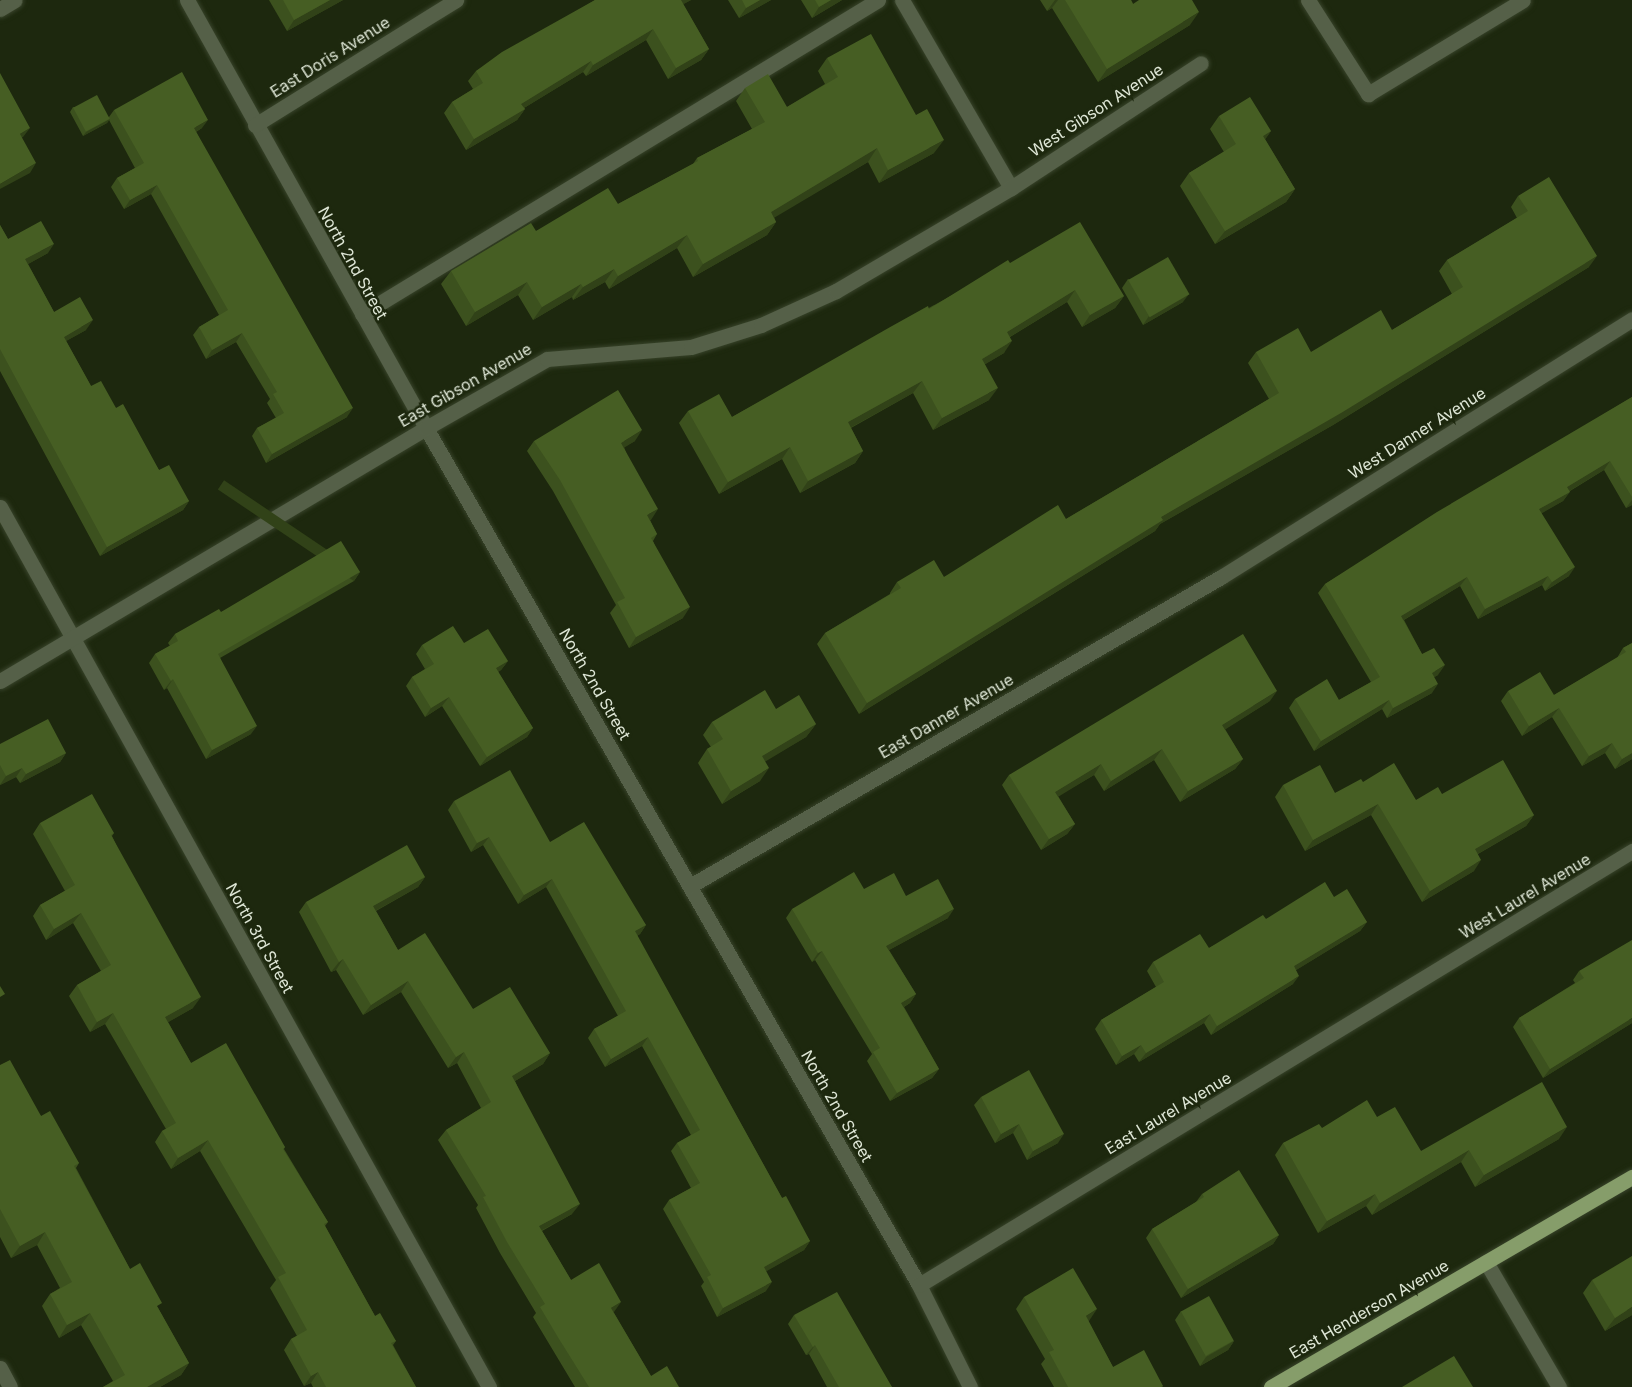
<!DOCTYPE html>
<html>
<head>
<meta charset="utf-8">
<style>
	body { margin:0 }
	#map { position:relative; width:1632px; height:1387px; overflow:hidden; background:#1d280e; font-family:Inter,sans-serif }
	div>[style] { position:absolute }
	.roads { filter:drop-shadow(0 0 2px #38432a) drop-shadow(0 0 2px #38432a) }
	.minor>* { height:15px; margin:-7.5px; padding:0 7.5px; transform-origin:7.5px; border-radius:7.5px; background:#556048 }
	.major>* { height:15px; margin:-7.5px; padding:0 7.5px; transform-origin:7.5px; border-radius:7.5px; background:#869d6a }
	.wall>* { inset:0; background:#3c511e }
	.shaded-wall>* { inset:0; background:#314218; transform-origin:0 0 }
	.building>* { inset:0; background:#465e23; transform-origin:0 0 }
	span { translate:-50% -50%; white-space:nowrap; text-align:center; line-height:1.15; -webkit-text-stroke:5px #1d280e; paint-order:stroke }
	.street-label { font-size:16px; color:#dfe7d7 }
</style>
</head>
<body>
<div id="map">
	<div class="roads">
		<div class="minor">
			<i style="left:187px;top:0;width:490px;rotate:60.8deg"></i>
			<i style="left:426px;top:428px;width:989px;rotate:60.09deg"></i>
			<i style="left:919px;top:1285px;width:114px;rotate:63.4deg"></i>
			<i style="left:902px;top:0;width:217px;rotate:59.9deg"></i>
			<i style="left:1308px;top:0;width:112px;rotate:57.4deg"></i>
			<i style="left:1368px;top:94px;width:181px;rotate:-31.2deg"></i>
			<i style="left:0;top:9px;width:17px;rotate:-31deg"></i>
			<i style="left:255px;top:125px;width:237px;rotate:-31.9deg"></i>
			<i style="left:362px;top:314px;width:604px;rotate:-31.32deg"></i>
			<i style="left:0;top:507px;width:1007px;rotate:60.94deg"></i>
			<i style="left:0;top:681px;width:495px;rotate:-30.7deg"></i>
			<i style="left:426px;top:428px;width:139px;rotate:-29.7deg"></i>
			<i style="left:547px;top:359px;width:144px;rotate:-4.8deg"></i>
			<i style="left:691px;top:347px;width:73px;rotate:-17.4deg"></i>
			<i style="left:761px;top:325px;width:82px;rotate:-24.4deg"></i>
			<i style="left:836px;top:291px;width:203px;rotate:-30.5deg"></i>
			<i style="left:1011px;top:188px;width:227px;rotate:-33.3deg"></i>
			<i style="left:690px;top:886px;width:614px;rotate:-30.2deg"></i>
			<i style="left:1221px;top:577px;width:485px;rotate:-32.1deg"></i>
			<i style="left:1486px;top:1262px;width:145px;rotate:59.7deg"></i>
			<i style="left:919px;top:1285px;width:835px;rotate:-31.33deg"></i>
			<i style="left:0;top:1368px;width:21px;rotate:62deg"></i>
		</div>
		<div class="major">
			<i style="left:1271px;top:1387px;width:418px;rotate:-30.2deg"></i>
		</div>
	</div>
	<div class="wall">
		<i style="clip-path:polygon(269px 0,343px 0,287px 31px)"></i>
		<i style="clip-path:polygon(595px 0,691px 0,683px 4px,709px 49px,701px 60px,668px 79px,646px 40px,586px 76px,583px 72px,524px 108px,525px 109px,517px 120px,466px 150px,444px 113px,452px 102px,473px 89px,468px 81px,476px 71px)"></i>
		<i style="clip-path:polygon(728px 0,771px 0,739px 18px)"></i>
		<i style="clip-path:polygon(801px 0,842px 0,812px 18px)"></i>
		<i style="clip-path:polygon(1040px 0,1131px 0,1133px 4px,1190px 25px,1098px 82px,1052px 8px,1047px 11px)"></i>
		<i style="clip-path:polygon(827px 58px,934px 153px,879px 183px,868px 162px,774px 217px,776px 222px,767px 235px,693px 277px,677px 248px,609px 289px,605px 282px,573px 300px,572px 297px,533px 320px,518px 295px,466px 326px,441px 284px,451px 271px,536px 231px,618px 204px,693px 164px,697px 158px,752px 129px,736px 101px,745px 88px,787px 107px,825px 84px,818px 71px)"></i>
		<i style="clip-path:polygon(73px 107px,109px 117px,114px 110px,202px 128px,196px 132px,347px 417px,266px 463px,252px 436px,257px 428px,276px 418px,267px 403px,270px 399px,236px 342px,206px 359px,193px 335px,199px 327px,219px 315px,151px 194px,124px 209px,111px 187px,117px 178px,135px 168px,109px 120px,107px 123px,83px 136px,70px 112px)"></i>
		<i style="clip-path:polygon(1219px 116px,1271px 131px,1265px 139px,1295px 189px,1286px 202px,1215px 244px,1180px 186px,1189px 173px,1224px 152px,1210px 129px)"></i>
		<i style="clip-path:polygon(1518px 196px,1589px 267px,1333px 425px,1160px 524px,1155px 531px,859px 714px,817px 644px,825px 633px,890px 594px,890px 593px,897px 582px,944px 577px,1066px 519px,1269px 399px,1248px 363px,1256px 352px,1311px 352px,1392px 330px,1452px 294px,1439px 271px,1447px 260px,1517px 218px,1511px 207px)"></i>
		<i style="clip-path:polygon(0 225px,8px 239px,48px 253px,28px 264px,54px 312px,86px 330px,66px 341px,91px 386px,116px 408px,159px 470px,189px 501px,183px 510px,100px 556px,0 371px)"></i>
		<i style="clip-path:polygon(1010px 263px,1124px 296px,1115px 308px,1082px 327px,1067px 302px,1010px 337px,1004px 353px,985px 364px,989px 400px,933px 430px,913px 393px,851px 428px,863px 451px,855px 463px,800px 493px,782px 459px,719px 494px,679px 423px,688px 411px,732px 417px)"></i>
		<i style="clip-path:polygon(1128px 279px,1183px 302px,1143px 325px,1122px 288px)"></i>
		<i style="clip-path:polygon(1632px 397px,1632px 505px,1626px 508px,1604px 470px,1570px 491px,1563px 501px,1541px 513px,1569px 576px,1545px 591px,1542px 585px,1478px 619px,1460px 586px,1404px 620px,1422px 654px,1438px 675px,1434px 677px,1432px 693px,1387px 718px,1382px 709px,1314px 751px,1289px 708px,1295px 699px,1339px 700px,1371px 682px,1318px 593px,1325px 584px)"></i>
		<i style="clip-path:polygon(534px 441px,635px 441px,624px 447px,651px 520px,650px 520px,657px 534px,653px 541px,683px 618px,629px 648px,610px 613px,616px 605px,553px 491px,527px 451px)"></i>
		<i style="clip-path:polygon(360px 572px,354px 581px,220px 658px,251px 734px,206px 759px,167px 688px,164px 690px,149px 663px,155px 654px,170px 646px,168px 643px,175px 634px,221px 612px)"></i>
		<i style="clip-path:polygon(1632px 643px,1632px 759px,1615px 769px,1605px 753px,1582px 766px,1552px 717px,1522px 736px,1501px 701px,1508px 691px,1554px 695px,1617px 658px,1623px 648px)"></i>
		<i style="clip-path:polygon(422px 645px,508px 661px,501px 670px,498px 672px,533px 728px,527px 737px,480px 766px,442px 706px,425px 717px,406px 686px,412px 677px,425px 669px,416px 654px)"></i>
		<i style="clip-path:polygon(1270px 701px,1225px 729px,1243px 759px,1235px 769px,1180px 802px,1154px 760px,1104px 791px,1094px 775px,1058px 796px,1075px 824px,1067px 834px,1041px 850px,1002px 785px,1009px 775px)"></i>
		<i style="clip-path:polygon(776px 709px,816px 724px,806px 737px,765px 761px,760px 781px,722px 804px,698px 763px,707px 749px,711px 747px,703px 735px,712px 722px)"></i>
		<i style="clip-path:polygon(0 744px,66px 753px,60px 762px,20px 783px,16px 777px,0 785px)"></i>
		<i style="clip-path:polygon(1363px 782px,1416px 800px,1442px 794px,1534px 815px,1526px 826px,1478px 854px,1474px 871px,1422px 902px,1371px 815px,1305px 851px,1275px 797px,1283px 785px,1335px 793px)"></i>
		<i style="clip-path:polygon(454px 801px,550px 842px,646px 925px,640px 934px,637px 936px,782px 1198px,810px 1241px,804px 1250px,766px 1271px,766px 1291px,717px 1317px,701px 1286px,704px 1282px,663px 1209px,669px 1200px,691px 1188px,671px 1151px,677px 1143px,691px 1135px,642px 1046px,605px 1067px,588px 1038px,594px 1029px,618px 1016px,546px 887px,518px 904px,483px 845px,471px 852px,448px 810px)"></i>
		<i style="clip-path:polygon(40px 823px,114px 833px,112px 836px,193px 1008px,168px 1022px,191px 1063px,285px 1147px,284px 1149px,328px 1222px,325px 1226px,375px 1316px,396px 1341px,393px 1345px,416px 1387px,313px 1387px,311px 1383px,304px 1386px,284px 1350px,291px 1339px,297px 1336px,270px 1288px,276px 1280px,200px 1151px,171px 1169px,155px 1142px,162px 1131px,166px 1129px,105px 1024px,90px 1032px,69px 996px,77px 985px,101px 971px,73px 923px,46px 940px,33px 916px,40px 905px,65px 891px,33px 834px)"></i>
		<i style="clip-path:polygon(425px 877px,418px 887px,376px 911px,398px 950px,473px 1009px,550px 1053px,543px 1064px,515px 1081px,572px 1214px,542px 1231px,571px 1280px,614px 1313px,651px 1376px,679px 1387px,575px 1387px,533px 1317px,536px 1313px,500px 1253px,476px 1208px,478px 1205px,438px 1140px,446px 1130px,481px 1108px,457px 1063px,448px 1068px,401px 992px,363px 1015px,336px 970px,331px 972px,299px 912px,306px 902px)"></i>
		<i style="clip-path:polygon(864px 889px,906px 896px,948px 918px,889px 950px,916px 994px,910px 1003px,904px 1007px,939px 1069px,932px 1078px,890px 1101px,867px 1061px,872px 1054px,815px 960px,812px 962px,786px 918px,792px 909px)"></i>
		<i style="clip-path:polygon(1334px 897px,1367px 922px,1360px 931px,1296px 970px,1293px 984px,1211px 1035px,1204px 1023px,1139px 1062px,1134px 1054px,1116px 1065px,1095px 1029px,1101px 1020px,1156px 987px,1147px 971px,1153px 962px,1209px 948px,1266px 919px)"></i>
		<i style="clip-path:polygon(1579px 971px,1632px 1023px,1543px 1078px,1513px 1027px,1519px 1018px,1575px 983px,1573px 980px)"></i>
		<i style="clip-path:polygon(0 1065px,79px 1163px,76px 1168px,130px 1269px,158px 1308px,189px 1363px,181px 1375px,160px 1387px,103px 1387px,113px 1381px,81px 1325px,59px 1338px,42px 1306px,50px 1294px,60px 1288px,37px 1245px,11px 1258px,0 1237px)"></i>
		<i style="clip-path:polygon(981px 1097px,1058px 1143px,1027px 1160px,1013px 1133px,995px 1143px,974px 1105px)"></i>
		<i style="clip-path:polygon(1377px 1117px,1421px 1151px,1559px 1139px,1475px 1187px,1461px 1162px,1372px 1215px,1366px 1206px,1318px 1233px,1275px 1155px,1283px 1143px,1322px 1128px)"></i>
		<i style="clip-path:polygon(1202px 1194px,1279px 1235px,1273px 1244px,1181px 1298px,1146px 1238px,1152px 1229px,1196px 1202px)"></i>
		<i style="clip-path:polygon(1592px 1280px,1632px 1315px,1605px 1331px,1583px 1293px)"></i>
		<i style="clip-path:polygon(1024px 1297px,1089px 1321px,1088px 1321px,1113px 1367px,1163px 1386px,1162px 1387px,1054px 1387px,1041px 1364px,1045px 1359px,1016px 1309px)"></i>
		<i style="clip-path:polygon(1181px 1311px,1234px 1341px,1228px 1350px,1200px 1366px,1175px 1320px)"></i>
		<i style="clip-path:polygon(794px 1315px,892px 1387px,827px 1387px,809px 1354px,806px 1355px,788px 1324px)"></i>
	</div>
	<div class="shaded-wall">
		<i style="clip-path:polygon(330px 0,343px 0,287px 31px,294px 20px)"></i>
		<i style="clip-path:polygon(680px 0,691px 0,673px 10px)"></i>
		<i style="clip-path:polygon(760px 0,771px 0,739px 18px,746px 8px)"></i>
		<i style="clip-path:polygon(831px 0,842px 0,812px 18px,819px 7px)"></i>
		<i style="clip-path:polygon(1055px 0,1058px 0,1052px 8px,1047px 11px)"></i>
		<i style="clip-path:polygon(1199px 12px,1190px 25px,1098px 82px,1107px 69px)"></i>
		<i style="clip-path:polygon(653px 29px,646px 40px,586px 76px,593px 65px)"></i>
		<i style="clip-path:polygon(709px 49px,701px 60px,668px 79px,676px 68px)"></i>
		<i style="clip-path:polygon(591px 61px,583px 72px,514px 114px,521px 104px)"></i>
		<i style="clip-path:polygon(525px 109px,517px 120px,466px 150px,474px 139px)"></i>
		<i style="clip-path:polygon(110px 119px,107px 123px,83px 136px,86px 132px)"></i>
		<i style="clip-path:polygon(208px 120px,202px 128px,188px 136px,194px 128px)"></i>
		<i style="clip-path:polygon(30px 128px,23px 137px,13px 143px,20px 134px)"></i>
		<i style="clip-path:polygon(1271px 131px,1262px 144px,1263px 136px)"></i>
		<i style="clip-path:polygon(944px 140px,934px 153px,879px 183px,888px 170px)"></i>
		<i style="clip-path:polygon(877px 148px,868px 162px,762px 225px,771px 212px)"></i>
		<i style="clip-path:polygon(36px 163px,30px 173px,0 189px,0 184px)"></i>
		<i style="clip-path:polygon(157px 185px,151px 194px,124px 209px,130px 200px)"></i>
		<i style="clip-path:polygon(1295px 189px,1286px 202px,1215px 244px,1225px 231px)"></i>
		<i style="clip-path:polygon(776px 222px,767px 235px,693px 277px,703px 264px)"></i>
		<i style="clip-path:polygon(687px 235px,677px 248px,609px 289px,618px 276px)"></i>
		<i style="clip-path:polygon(54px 244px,48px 253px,19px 269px,25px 259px)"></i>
		<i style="clip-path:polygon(1597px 256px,1589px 267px,1333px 425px,1160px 524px,1155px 531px,859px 714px,867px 703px,1161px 517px)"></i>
		<i style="clip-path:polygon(614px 269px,605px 282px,573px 300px,583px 287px)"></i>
		<i style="clip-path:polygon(527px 282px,518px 295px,466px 326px,475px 312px)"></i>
		<i style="clip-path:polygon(581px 284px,572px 297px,533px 320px,542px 307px)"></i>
		<i style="clip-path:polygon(1075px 290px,1067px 302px,998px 344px,1007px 332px)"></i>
		<i style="clip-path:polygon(1189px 294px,1183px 302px,1143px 325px,1149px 316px)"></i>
		<i style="clip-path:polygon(1124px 296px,1115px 308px,1082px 327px,1090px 315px)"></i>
		<i style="clip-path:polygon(93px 320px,86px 330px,57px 346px,64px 337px)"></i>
		<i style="clip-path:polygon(242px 333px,236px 342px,206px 359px,212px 350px)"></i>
		<i style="clip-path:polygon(1012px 341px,1004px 353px,974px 371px,982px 359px)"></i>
		<i style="clip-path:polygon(922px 381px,913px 393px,839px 434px,848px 422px)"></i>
		<i style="clip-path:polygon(998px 388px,989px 400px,933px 430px,942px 418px)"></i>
		<i style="clip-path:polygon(353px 408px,347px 417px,266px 463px,272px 454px)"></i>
		<i style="clip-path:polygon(642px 430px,635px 441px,614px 454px,621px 443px)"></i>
		<i style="clip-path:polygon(790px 447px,782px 459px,719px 494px,728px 482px)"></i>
		<i style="clip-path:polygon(863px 451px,855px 463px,800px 493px,808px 481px)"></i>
		<i style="clip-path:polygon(1610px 461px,1604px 470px,1561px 496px,1567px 487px)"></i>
		<i style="clip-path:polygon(1570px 492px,1563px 501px,1532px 519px,1539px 509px)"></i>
		<i style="clip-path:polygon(1632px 500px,1632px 505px,1626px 508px)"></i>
		<i style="clip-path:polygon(189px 501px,183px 510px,100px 556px,107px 547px)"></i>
		<i style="clip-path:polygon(658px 509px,651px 520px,640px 526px,647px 515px)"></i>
		<i style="clip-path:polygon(1575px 567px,1569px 576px,1545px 591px,1552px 582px)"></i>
		<i style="left:360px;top:572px;width:11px;height:164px;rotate:124deg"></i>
		<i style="clip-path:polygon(1548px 576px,1542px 585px,1478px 619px,1485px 609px)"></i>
		<i style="clip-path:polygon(1467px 577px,1460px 586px,1395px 625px,1401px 616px)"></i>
		<i style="clip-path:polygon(690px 607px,683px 618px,629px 648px,636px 637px)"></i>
		<i style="clip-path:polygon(508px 661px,501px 670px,490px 677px,496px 668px)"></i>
		<i style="clip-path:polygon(1445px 665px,1438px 675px,1426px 682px,1432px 673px)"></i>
		<i style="clip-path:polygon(173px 679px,167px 688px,164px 690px,171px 681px)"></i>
		<i style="clip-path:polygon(1438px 684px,1432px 693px,1387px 718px,1393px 708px)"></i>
		<i style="clip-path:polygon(1277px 691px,1270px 701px,1215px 736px,1222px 725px)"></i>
		<i style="clip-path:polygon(449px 697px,442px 706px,425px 717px,431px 708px)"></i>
		<i style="clip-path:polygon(1389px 700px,1382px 709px,1314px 751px,1321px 741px)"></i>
		<i style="clip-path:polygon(1559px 708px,1552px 717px,1522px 736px,1529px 726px)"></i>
		<i style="clip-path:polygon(816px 724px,806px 737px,753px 769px,762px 756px)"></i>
		<i style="clip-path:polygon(257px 726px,251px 734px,206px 759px,212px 750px)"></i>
		<i style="clip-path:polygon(533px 728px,527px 737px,480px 766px,487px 757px)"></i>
		<i style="clip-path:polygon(1612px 743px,1605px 753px,1582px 766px,1589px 756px)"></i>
		<i style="clip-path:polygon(1162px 749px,1154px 760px,1104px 791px,1111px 781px)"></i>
		<i style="clip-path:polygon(66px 753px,60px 762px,20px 783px,26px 774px)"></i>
		<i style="clip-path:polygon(1632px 753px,1632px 759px,1615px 769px,1622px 759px)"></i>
		<i style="clip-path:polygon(1243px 759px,1235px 769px,1180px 802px,1188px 791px)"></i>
		<i style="clip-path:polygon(1101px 764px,1094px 775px,1048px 803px,1055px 792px)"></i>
		<i style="clip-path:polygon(22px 768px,16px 777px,0 785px,6px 776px)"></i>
		<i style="clip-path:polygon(769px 768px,760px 781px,722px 804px,731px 791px)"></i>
		<i style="clip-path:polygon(1378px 804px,1371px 815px,1305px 851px,1313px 840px)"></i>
		<i style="clip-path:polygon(1534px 815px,1526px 826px,1467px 860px,1475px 849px)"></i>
		<i style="clip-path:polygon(1075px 824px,1067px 834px,1041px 850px,1049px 839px)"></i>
		<i style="clip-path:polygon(489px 837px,483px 845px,471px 852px,477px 843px)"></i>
		<i style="clip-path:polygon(1481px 860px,1474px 871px,1422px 902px,1430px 891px)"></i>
		<i style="clip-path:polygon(425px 877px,418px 887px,366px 916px,373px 906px)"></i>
		<i style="clip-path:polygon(552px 879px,546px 887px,518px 904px,524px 895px)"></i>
		<i style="clip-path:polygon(954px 909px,948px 918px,880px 955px,886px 946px)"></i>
		<i style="clip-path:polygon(81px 913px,73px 923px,46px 940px,54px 929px)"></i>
		<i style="clip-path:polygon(1367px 922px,1360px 931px,1288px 975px,1294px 966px)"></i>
		<i style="clip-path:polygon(646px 925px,640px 934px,629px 940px,635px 931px)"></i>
		<i style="clip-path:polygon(822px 951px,815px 960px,812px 962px,818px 953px)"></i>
		<i style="clip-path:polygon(343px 959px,336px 970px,331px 972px,339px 962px)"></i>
		<i style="clip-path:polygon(1299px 976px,1293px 984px,1211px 1035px,1217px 1026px)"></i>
		<i style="clip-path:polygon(408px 981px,401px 992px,363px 1015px,371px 1005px)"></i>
		<i style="clip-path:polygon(916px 994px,910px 1003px,895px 1012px,901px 1003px)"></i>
		<i style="clip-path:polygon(201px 997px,193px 1008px,158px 1028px,165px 1017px)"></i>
		<i style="clip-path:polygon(113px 1013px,105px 1024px,90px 1032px,97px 1022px)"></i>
		<i style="clip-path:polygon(1210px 1014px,1204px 1023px,1139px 1062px,1146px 1053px)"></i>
		<i style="clip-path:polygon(1632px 1018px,1632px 1023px,1543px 1078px,1550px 1069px)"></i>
		<i style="clip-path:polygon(648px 1037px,642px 1046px,605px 1067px,611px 1059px)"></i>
		<i style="clip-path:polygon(1141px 1045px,1134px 1054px,1116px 1065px,1122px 1056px)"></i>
		<i style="clip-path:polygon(464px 1052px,457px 1063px,448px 1068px,456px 1057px)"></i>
		<i style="clip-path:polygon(550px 1053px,543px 1064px,505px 1087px,512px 1076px)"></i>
		<i style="clip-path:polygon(939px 1069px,932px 1078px,890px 1101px,897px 1093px)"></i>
		<i style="clip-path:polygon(1019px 1124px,1013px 1133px,995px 1143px,1001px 1134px)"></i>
		<i style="clip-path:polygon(1567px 1127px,1559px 1139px,1475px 1187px,1484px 1175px)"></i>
		<i style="clip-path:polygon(1064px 1134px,1058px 1143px,1027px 1160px,1033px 1151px)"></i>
		<i style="clip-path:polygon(208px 1140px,200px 1151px,171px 1169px,178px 1158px)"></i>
		<i style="clip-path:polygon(1469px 1150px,1461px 1162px,1372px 1215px,1380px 1203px)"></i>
		<i style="clip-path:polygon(1375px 1194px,1366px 1206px,1318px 1233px,1327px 1221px)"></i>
		<i style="clip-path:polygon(580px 1204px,572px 1214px,531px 1236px,539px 1226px)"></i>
		<i style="clip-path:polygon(45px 1232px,37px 1245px,11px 1258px,20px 1246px)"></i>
		<i style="clip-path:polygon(1279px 1235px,1273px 1244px,1181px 1298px,1188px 1289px)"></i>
		<i style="clip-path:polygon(810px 1241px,804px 1250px,758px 1276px,764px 1267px)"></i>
		<i style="clip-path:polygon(772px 1282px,766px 1291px,717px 1317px,723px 1308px)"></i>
		<i style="clip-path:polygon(621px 1302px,614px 1312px,604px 1318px,611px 1308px)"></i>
		<i style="clip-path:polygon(1632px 1307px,1632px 1315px,1605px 1331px,1615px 1318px)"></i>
		<i style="clip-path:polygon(1097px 1309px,1089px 1321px,1078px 1328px,1086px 1316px)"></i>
		<i style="clip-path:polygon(90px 1313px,81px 1325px,59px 1338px,67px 1325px)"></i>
		<i style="clip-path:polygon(1234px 1341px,1228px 1350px,1200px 1366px,1206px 1357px)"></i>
		<i style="clip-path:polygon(815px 1345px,809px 1354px,806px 1355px,813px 1347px)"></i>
		<i style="clip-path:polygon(189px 1363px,181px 1375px,160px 1387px,147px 1387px)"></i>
		<i style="clip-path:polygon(318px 1372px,311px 1383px,304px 1386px,311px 1376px)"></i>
	</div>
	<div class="building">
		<i style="clip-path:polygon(283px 0,330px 0,294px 20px)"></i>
		<i style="clip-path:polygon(595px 0,681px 0,709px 49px,676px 68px,653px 29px,593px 65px,591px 61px,521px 104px,525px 109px,474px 139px,452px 102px,483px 83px,476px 71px,502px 52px)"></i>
		<i style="clip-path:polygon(742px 0,760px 0,746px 8px)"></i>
		<i style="clip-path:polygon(815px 0,831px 0,819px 7px)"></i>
		<i style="clip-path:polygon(1065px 0,1131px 0,1133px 4px,1139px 0,1192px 0,1199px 12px,1107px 69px)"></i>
		<i style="clip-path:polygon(871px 34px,916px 115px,927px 109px,944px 140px,888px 170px,877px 148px,771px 212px,776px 222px,703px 264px,687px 235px,618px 276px,614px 269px,583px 287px,581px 284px,542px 307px,527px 282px,475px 312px,451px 271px,531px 223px,536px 231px,608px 188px,618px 204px,698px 161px,697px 158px,765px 122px,745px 88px,768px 74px,787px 107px,838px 77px,827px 58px)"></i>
		<i style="clip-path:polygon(182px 72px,208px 120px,194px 128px,353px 408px,272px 454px,257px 428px,284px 413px,273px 394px,277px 392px,242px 333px,212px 350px,199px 327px,228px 310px,157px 185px,130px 200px,117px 178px,144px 163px,114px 110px)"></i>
		<i style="clip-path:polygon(0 73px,30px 128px,20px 134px,36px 163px,0 184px)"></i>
		<i style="left:97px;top:95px;width:27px;height:27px;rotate:62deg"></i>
		<i style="clip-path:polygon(1250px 97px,1271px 131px,1263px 136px,1295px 189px,1225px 231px,1189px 173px,1236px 144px,1219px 116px)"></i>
		<i style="clip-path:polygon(1549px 177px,1597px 256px,1341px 413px,1161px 517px,1163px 520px,867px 703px,825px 633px,901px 588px,897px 582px,934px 560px,944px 577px,1058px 505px,1066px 519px,1279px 393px,1256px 352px,1298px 328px,1311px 352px,1381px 310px,1392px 330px,1463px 287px,1447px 260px,1528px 211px,1518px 196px)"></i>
		<i style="clip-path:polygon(41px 221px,54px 244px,25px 259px,54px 312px,80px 297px,93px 320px,64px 337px,91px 386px,101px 381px,116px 408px,123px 404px,159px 470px,169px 465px,189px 501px,107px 547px,0 349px,0 225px,8px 239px)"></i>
		<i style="clip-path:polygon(1080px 222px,1124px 296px,1090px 315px,1075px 290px,1007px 332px,1012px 341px,982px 359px,998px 388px,942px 418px,922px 381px,848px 422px,863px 451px,808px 481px,790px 447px,728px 482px,688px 411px,719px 394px,732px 417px,892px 326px,928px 306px,929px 309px,1008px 260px,1010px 263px)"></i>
		<i style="left:1168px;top:257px;width:43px;height:46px;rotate:60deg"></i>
		<i style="clip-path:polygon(618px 390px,642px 430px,621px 443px,658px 509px,647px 515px,657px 534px,651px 538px,690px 607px,636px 637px,617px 602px,625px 598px,560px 480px,534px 441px)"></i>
		<i style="clip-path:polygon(1632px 397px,1632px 497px,1610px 461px,1567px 487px,1570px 492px,1539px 509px,1575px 567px,1552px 582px,1548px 576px,1485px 609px,1467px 577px,1401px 616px,1422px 654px,1434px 648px,1445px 665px,1432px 673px,1438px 684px,1393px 708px,1389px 700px,1321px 741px,1295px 699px,1327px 679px,1339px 700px,1380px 677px,1325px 584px,1437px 512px)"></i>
		<i style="clip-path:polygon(341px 541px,360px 572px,218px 654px,257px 726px,212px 750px,173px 679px,171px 681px,155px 654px,178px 641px,175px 634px,219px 609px,221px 612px)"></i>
		<i style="clip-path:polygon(453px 626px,464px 643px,488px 629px,508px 661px,496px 668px,533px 728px,487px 757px,449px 697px,431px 708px,412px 677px,434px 664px,422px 645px)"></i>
		<i style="clip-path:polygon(1243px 634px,1277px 691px,1222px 725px,1243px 759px,1188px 791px,1162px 749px,1111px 781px,1101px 764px,1055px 792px,1075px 824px,1049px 839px,1009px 775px)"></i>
		<i style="clip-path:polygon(1632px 643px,1632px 753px,1622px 759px,1612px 743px,1589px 756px,1559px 708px,1529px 726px,1508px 691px,1540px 672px,1554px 695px,1626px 652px,1623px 648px)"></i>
		<i style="clip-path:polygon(765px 690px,776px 709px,799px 695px,816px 724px,762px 756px,769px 768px,731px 791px,707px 749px,723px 739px,712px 722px)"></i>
		<i style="clip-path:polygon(48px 719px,66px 753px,26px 774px,22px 768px,6px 776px,0 765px,0 744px)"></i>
		<i style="clip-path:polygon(1503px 760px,1534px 815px,1475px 849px,1481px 860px,1430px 891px,1378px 804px,1313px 840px,1283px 785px,1320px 765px,1335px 793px,1361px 779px,1363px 782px,1394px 763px,1416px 800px,1438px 787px,1442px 794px)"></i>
		<i style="clip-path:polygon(510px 770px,550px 842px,584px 822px,646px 925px,635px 931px,782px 1198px,786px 1196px,810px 1241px,764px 1267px,772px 1282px,723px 1308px,707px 1277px,711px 1275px,669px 1200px,700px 1183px,677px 1143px,700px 1130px,648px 1037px,611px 1059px,594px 1029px,626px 1011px,552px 879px,524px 895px,489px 837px,477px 843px,454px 801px)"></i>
		<i style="clip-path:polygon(92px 794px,114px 833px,111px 835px,201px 997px,165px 1017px,191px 1063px,226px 1043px,285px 1147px,283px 1149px,328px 1222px,324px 1224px,375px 1316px,380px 1313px,396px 1341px,391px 1343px,416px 1387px,326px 1387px,318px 1372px,311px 1376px,291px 1339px,307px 1330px,278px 1277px,286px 1273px,208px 1140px,178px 1158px,162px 1131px,176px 1123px,113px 1013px,97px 1022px,77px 985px,111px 965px,81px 913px,54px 929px,40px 905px,75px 885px,40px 823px)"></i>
		<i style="clip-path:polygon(407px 845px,425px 877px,373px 906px,398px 950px,425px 933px,473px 1009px,510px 987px,550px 1053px,512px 1076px,580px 1204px,539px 1226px,571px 1280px,599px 1263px,621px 1302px,611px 1308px,651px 1376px,667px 1366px,679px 1387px,589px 1387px,559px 1339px,540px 1307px,545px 1304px,507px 1242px,483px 1197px,486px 1196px,446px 1130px,491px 1102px,464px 1052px,456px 1057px,408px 981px,371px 1005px,343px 959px,339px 962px,306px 902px)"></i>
		<i style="clip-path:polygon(854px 872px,864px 889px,894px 873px,906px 896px,938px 879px,954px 909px,886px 946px,916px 994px,901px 1003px,939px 1069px,897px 1093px,873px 1052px,880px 1048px,822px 951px,818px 953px,792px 909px)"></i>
		<i style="clip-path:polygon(1325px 882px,1334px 897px,1347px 889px,1367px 922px,1294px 966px,1299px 976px,1217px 1026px,1210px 1014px,1146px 1053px,1141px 1045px,1122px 1056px,1101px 1020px,1164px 982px,1153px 962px,1200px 934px,1209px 948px,1263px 915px,1266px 919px)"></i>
		<i style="clip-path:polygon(1632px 940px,1632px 1018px,1550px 1069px,1519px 1018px,1584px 978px,1579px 971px)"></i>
		<i style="clip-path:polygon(0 986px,5px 994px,0 997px)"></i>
		<i style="clip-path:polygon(10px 1060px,41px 1116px,50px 1111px,79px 1163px,74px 1166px,130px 1269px,140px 1263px,162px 1303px,157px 1306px,189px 1363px,147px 1387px,103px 1387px,125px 1375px,90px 1313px,67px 1325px,50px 1294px,72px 1282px,45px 1232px,20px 1246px,0 1209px,0 1065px)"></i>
		<i style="clip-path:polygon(1029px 1070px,1064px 1134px,1033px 1151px,1019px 1124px,1001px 1134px,981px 1097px)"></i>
		<i style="clip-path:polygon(1542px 1082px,1567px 1127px,1484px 1175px,1469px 1150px,1380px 1203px,1375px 1194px,1327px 1221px,1283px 1143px,1319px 1124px,1322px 1128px,1367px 1100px,1377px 1117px,1395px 1107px,1421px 1151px)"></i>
		<i style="clip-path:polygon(1239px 1170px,1279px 1235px,1188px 1289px,1152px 1229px,1204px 1197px,1202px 1194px)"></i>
		<i style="clip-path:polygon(1632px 1256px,1632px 1307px,1615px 1318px,1592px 1280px)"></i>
		<i style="clip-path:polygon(1073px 1268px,1097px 1309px,1086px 1316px,1113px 1367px,1144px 1350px,1163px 1386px,1161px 1387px,1068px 1387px,1049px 1352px,1054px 1350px,1024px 1297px)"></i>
		<i style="clip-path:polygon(837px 1292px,892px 1387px,839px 1387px,815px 1345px,813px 1347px,794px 1315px)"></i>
		<i style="left:1209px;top:1296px;width:51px;height:32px;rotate:61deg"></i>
		<i style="clip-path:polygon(1454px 1356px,1473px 1387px,1402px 1387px)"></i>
	</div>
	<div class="street-label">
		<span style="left:330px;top:57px;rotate:-32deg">East Doris Avenue</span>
		<span style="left:1096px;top:110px;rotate:-33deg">West Gibson Avenue</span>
		<span style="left:353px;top:263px;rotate:61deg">North 2nd Street</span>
		<span style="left:465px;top:385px;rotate:-30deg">East Gibson Avenue</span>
		<span style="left:1417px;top:433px;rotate:-32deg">West Danner Avenue</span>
		<span style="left:595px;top:684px;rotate:60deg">North 2nd Street</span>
		<span style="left:946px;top:716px;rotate:-30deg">East Danner Avenue</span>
		<span style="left:1525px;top:896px;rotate:-31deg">West Laurel Avenue</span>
		<span style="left:260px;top:938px;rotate:61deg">North 3rd Street</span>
		<span style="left:837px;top:1106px;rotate:60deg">North 2nd Street</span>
		<span style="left:1168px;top:1113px;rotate:-31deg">East Laurel Avenue</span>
		<span style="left:1369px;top:1309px;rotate:-30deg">East Henderson Avenue</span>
	</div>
</div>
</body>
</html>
